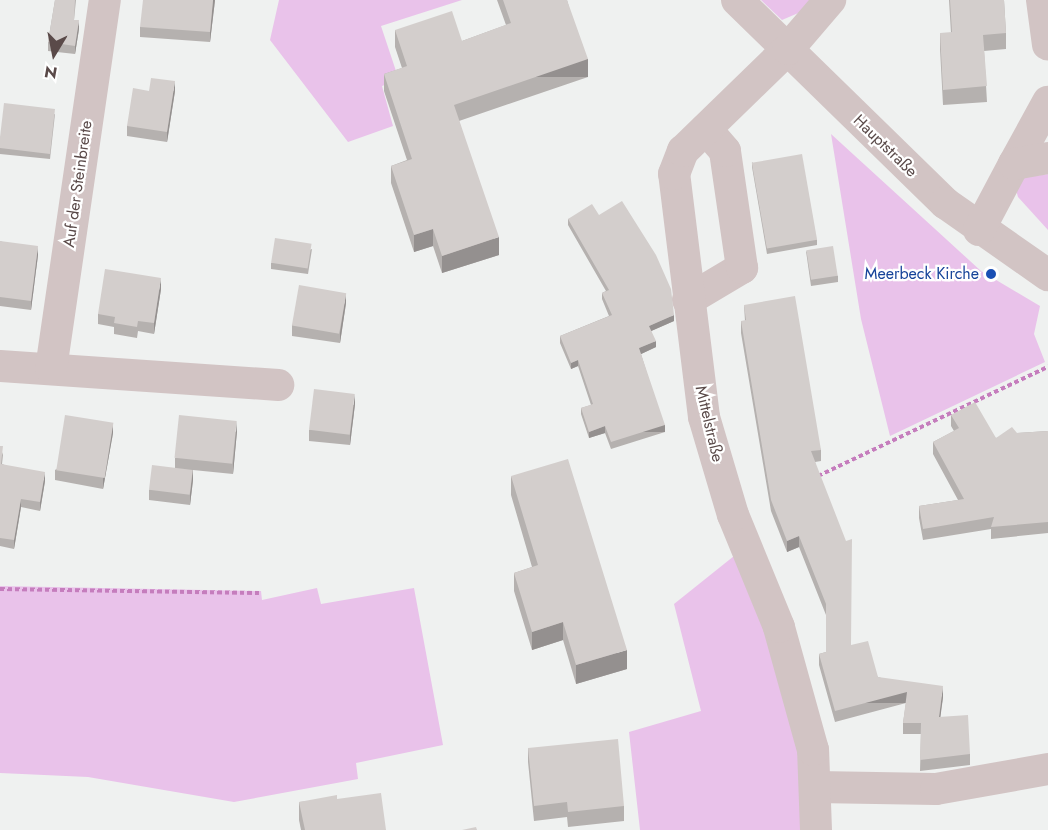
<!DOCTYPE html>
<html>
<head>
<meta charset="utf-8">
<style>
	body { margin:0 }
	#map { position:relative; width:1048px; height:830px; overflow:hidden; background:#eff1f0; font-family:Jost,sans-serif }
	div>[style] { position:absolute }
	.green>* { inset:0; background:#e9c2ea }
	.path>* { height:4px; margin-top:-2px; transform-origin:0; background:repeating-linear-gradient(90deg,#c57dbd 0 4.5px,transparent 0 7.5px) }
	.minor>* { height:32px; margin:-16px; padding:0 16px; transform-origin:16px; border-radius:16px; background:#d2c4c4 }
	.wall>* { inset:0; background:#b5b1af }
	.shaded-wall>* { inset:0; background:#94908f; transform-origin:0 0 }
	.building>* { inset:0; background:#d3cecc; transform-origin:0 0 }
	.dots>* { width:16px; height:16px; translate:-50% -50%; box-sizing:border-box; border:3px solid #fff; border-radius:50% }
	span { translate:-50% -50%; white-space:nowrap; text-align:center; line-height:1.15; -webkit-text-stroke:4.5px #fff; paint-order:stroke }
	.street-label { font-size:16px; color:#5a4a49 }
	.transit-label { font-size:16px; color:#164399 }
	.right { translate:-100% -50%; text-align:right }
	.north { position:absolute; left:24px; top:24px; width:60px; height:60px; -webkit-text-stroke:4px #fff; paint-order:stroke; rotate:190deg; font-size:16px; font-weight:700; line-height:24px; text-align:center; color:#5a4a49 }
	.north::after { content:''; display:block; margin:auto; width:21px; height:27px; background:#5a4a49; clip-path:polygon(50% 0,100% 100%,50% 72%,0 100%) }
</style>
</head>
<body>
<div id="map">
	<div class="green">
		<i style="clip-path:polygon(279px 0,462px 0,381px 26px,399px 80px,382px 86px,393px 126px,348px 142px,270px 40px)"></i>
		<i style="clip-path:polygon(761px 0,813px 0,810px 8px,782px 20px)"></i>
		<i style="clip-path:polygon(831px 134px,981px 271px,1040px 306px,1034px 334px,1045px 362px,890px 436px,861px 319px)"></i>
		<i style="clip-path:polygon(1048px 174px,1048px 230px,1018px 197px,1015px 187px,1021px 178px)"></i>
		<i style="clip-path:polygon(734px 556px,768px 629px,805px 754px,808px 830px,640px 830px,629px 732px,701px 711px,674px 604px)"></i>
		<i style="clip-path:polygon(0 586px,261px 591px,262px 600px,317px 588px,321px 604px,414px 588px,443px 745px,356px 763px,358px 779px,234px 802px,88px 777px,0 773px)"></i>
	</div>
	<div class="path">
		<i style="left:818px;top:476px;width:255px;rotate:-25.4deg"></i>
		<i style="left:0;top:589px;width:259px;rotate:0.9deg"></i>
	</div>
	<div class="minor">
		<i style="left:737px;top:0;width:291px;rotate:44.3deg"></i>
		<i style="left:945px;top:203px;width:126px;rotate:35deg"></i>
		<i style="left:1042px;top:0;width:45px;rotate:82.4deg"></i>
		<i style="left:1014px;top:164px;width:71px;rotate:-61.3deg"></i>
		<i style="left:979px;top:230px;width:75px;rotate:-62.1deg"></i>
		<i style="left:1014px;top:164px;width:35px;rotate:-10deg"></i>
		<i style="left:688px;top:300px;width:63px;rotate:-30.7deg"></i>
		<i style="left:742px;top:268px;width:118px;rotate:-98.3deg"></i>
		<i style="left:725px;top:151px;width:29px;rotate:-131deg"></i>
		<i style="left:0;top:366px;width:279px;rotate:3.9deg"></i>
		<i style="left:51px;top:369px;width:373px;rotate:-81.7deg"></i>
		<i style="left:816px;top:787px;width:120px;rotate:1deg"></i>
		<i style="left:936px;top:789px;width:114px;rotate:-10.1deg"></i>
		<i style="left:816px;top:830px;width:80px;rotate:-92.1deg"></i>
		<i style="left:813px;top:750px;width:128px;rotate:-105.5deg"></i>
		<i style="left:779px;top:627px;width:121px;rotate:-112.3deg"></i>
		<i style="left:733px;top:515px;width:102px;rotate:-106.5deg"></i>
		<i style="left:704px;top:417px;width:245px;rotate:-97deg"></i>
		<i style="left:674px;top:174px;width:25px;rotate:-69deg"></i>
		<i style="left:683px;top:151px;width:146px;rotate:-44.2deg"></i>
		<i style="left:788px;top:49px;width:65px;rotate:-49.4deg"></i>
	</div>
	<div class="wall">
		<i style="clip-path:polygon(55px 0,76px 0,74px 20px,79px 29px,75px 54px,48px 51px,48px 42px)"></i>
		<i style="clip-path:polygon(215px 0,210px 42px,140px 37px,140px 27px)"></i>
		<i style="clip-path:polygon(497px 0,567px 0,588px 77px,459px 121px,499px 255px,442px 273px,433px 246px,414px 252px,391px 183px,391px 166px,407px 160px,384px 91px,384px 74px,402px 68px,395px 47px,395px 30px,462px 41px,506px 25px)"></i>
		<i style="clip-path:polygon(949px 0,1004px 0,1006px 33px,1006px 49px,984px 51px,987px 102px,943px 105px,940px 49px,940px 33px,951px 33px)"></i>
		<i style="clip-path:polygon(149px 91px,175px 91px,167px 142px,127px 136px,127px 126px)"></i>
		<i style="clip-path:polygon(55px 114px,50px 159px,0 154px,0 137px)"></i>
		<i style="clip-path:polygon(752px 162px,817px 240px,817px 245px,767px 254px,752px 167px)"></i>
		<i style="clip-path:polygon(599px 215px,674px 321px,651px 331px,656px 347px,641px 354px,665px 432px,611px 449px,605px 433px,589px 438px,581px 414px,581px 408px,591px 405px,578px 366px,571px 369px,560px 343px,560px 336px,609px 316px,602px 299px,602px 293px,606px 291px,568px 225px,568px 219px)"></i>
		<i style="clip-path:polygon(0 241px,38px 255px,31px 310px,0 306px)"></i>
		<i style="clip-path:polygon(312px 249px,308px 274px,271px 269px,271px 263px)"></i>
		<i style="clip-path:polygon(806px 251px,838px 276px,838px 282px,811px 286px)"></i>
		<i style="clip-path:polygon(161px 289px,154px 334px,138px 331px,137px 338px,114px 334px,114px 327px,98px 324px,98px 314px)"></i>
		<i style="clip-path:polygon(346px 303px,340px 343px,292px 336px,292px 325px)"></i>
		<i style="clip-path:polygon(744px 305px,821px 450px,821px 461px,815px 462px,851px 645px,878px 677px,943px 697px,940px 717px,970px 754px,970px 765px,920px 771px,921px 734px,903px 734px,903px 723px,906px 703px,835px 722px,819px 665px,819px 654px,826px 652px,826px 615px,799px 547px,787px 552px,771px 511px,741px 333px,741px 321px,745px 321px)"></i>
		<i style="clip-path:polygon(355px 404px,350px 445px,309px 441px,309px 430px)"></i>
		<i style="clip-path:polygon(951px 415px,996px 438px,1017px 433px,1048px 431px,1048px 533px,991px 539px,991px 529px,923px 540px,919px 518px,919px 506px,958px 500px,933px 454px,933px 442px,954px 431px,951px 426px)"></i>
		<i style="clip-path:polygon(237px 431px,233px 474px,193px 470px,193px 480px,190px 505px,149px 500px,149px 490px,175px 468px,175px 458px)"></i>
		<i style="clip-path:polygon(113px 433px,103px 489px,55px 480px,55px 470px)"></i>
		<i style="clip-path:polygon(0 446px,3px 455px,2px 464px,45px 481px,40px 511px,21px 507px,14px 549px,0 546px)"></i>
		<i style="clip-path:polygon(511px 476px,627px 669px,576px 684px,563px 640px,532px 650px,514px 591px,514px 573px,532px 567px,511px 495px)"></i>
		<i style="clip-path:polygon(528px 748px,624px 806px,624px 821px,568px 827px,567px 817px,534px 821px,528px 762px)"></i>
		<i style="clip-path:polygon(337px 799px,386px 830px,301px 830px,299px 820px,299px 802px)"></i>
	</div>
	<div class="shaded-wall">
		<i style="clip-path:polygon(213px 0,215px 0,210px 42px,210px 32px)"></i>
		<i style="clip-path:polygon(79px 20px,79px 29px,75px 54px,75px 46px)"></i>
		<i style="left:588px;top:59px;width:18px;height:142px;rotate:90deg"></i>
		<i style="clip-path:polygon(175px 81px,175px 91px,167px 142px,167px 132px)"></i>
		<i style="clip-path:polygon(433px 229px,433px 246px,414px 252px,414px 235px)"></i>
		<i style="clip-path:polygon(499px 237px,499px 255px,442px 273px,442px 256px)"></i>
		<i style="clip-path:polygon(38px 246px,38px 255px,31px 310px,31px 301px)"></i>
		<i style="clip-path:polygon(161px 278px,161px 289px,154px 334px,154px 323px)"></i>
		<i style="clip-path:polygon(346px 293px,346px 303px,340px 343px,340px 333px)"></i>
		<i style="clip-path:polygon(674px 315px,674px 321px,649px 332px,649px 326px)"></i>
		<i style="clip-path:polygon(656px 341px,656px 347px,639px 355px,639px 348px)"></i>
		<i style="clip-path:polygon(578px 360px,578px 366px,571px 369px,571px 363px)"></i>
		<i style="clip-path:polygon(355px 394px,355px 404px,350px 445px,350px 435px)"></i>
		<i style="clip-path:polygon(237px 421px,237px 431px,233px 474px,233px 464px)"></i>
		<i style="clip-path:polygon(113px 423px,113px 433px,103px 489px,103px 479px)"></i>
		<i style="left:665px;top:425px;width:7px;height:57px;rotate:90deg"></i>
		<i style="clip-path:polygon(605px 426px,605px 433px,589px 438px,589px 432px)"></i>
		<i style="clip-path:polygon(193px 470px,193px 480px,190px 505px,190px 494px)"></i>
		<i style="clip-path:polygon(45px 472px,45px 481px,40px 511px,40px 502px)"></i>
		<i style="clip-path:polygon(21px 499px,21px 507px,14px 549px,14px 540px)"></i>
		<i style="clip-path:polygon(799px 536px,799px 547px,787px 552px,787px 541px)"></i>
		<i style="clip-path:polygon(563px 622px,563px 640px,532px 650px,532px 632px)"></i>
		<i style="clip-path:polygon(627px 650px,627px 669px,576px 684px,576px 665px)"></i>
		<i style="clip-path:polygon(943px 686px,943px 697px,939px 728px,939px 717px)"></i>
		<i style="left:907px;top:692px;width:11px;height:74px;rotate:90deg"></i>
	</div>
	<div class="building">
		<i style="clip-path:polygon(55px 0,75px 0,74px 20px,79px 20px,75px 46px,48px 42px)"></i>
		<i style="clip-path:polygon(143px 0,213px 0,210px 32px,140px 27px)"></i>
		<i style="clip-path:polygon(503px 0,567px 0,588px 59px,454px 105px,499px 237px,442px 256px,433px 229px,414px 235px,391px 166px,412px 159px,384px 74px,407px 66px,395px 30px,452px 11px,462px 41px,511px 23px)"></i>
		<i style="clip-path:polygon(950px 0,1004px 0,1006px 33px,983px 35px,987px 86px,943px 90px,940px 33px,952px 32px)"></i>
		<i style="clip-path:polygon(151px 78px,175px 81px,167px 132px,127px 126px,133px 88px,149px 91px)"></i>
		<i style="clip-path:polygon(4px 103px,55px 109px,50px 154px,0 148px,0 137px)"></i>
		<i style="left:802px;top:154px;width:87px;height:51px;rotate:80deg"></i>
		<i style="clip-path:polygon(622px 201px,656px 255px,671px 289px,674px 315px,649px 326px,656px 341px,639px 348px,665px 425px,611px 442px,605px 426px,589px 432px,581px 408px,593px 404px,578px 360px,571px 363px,560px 336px,612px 315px,602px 293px,609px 290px,568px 219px,592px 204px,599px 215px)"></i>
		<i style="left:275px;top:238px;width:37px;height:25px;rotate:9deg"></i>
		<i style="clip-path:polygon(0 241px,38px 246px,31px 301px,0 297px)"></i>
		<i style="left:833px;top:246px;width:30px;height:27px;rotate:81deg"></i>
		<i style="clip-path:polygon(105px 269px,161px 278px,154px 323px,138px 321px,137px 327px,114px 323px,115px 317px,98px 314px)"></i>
		<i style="left:299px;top:285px;width:48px;height:41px;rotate:10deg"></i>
		<i style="clip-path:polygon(795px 296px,821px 450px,811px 451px,846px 541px,852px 539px,851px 645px,868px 641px,878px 677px,943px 686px,939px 717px,968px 715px,970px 754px,920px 760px,921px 723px,903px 723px,907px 692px,835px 711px,819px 654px,826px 652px,826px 604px,799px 536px,787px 541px,771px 500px,741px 321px,746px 320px,744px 305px)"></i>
		<i style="left:314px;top:389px;width:41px;height:41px;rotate:7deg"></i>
		<i style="clip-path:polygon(975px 402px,996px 438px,1012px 427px,1017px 433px,1048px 431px,1048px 522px,991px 527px,994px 517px,923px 529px,919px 506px,964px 499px,933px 442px,959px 428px,951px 415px)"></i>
		<i style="left:65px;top:415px;width:49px;height:56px;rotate:9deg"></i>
		<i style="left:179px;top:415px;width:58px;height:43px;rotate:6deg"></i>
		<i style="clip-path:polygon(0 446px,3px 446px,1px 464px,45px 472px,40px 502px,21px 499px,14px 540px,0 538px)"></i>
		<i style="clip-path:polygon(568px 459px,627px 650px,576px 665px,563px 622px,532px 632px,514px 573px,538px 565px,511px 476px)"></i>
		<i style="left:152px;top:465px;width:41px;height:25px;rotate:7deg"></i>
		<i style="clip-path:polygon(618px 739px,624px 806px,568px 812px,567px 802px,534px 806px,528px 748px)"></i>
		<i style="clip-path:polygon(381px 793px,386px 830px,305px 830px,299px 802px,337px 795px,337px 799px)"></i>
		<i style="clip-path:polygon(476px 827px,477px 830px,462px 830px)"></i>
	</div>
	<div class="dots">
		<i style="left:991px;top:274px;background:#1a4fb4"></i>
	</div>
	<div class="street-label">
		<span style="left:885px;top:146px;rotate:44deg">Hauptstraße</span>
		<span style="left:78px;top:184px;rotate:-82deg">Auf der Steinbreite</span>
		<span style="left:709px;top:424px;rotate:77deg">Mittelstraße</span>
	</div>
	<div class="transit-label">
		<span class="right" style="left:979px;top:274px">Meerbeck Kirche</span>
	</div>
	<div class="north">N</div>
</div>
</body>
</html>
